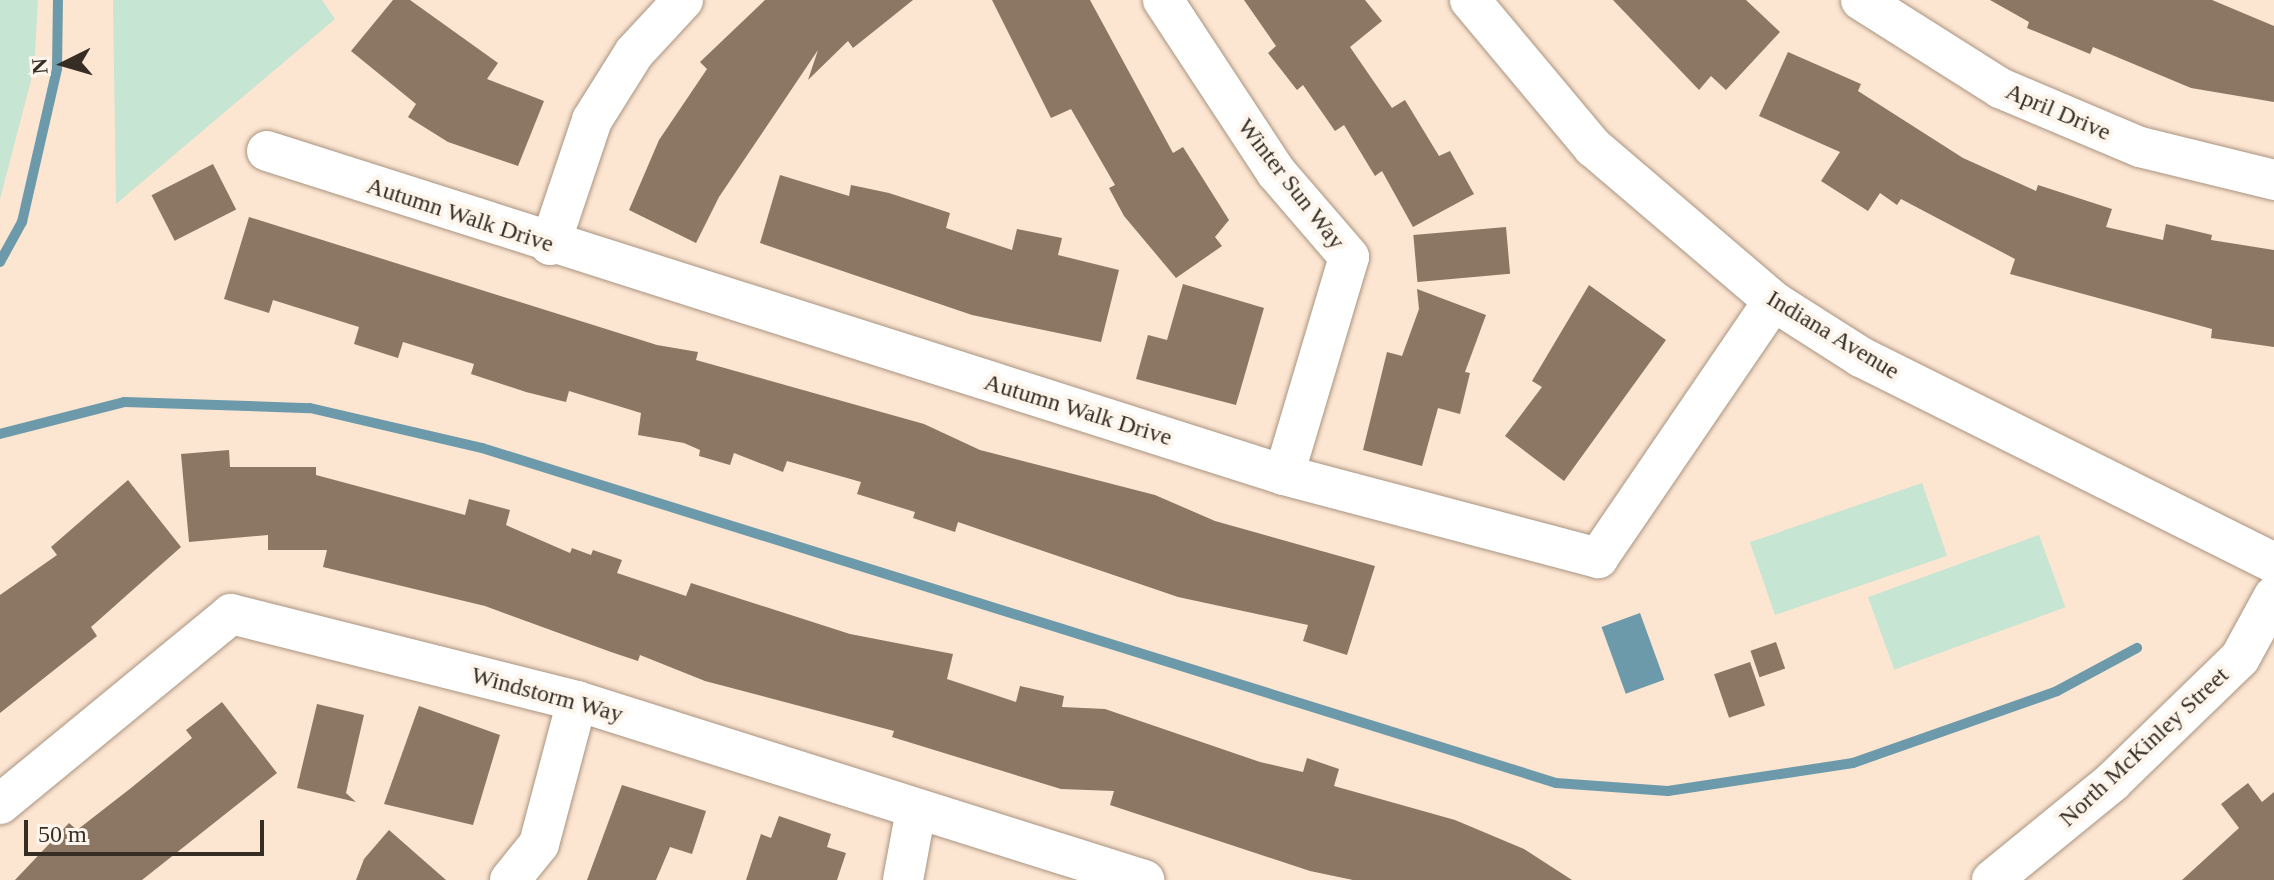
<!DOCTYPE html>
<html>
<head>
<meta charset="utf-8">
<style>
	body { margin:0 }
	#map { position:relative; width:2274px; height:880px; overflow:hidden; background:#fce5d1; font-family:Georgia,serif }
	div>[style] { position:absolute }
	.green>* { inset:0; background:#c6e5d2; transform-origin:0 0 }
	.water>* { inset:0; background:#6c9aaa; transform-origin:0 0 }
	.stream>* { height:10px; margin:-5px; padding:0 5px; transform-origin:5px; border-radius:5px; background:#6c9aaa }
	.building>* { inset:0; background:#8b7764; transform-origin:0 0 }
	.roads { filter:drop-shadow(0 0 2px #a99481) drop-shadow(0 0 2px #a99481) }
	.minor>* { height:40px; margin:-20px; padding:0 20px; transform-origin:20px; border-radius:20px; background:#fff }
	span { translate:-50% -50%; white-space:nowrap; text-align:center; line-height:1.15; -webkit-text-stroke:8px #fef5ed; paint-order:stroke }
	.street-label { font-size:24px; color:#362d25 }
	.north { position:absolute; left:24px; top:24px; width:80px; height:80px; -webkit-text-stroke:6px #fef5ed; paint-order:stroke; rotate:265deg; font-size:22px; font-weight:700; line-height:32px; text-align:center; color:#362d25 }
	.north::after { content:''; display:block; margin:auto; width:28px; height:36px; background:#362d25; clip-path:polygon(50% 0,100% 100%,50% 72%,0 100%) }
	.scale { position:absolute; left:24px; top:820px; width:240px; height:36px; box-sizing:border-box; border:4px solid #362d25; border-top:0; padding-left:10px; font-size:24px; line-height:28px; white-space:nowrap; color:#362d25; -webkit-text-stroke:6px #fef5ed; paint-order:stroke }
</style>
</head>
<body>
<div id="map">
	<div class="green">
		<i style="clip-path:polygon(0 0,38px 0,34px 69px,0 199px)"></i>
		<i style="clip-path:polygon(113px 0,322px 0,335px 19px,116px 204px)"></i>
		<i style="left:1922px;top:483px;width:77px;height:182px;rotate:71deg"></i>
		<i style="left:2039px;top:535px;width:77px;height:182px;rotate:70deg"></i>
	</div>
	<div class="water">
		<i style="left:1640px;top:613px;width:71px;height:41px;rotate:70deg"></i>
	</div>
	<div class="stream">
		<i style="left:0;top:262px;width:46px;rotate:-61.2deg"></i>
		<i style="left:22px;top:222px;width:157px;rotate:-77.1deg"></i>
		<i style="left:57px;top:69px;width:69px;rotate:-89.2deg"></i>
		<i style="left:0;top:434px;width:129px;rotate:-14.4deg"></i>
		<i style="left:125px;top:402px;width:185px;rotate:1.9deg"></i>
		<i style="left:310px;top:408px;width:177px;rotate:13.1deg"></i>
		<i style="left:482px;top:448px;width:1125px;rotate:17.32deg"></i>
		<i style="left:1556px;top:783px;width:112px;rotate:4.1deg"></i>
		<i style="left:1668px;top:791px;width:187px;rotate:-8.6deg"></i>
		<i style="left:1853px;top:763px;width:216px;rotate:-19.4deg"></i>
		<i style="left:2057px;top:691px;width:91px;rotate:-28.3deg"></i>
	</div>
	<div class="building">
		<i style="clip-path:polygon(393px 0,410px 0,498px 63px,487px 79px,544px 101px,518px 166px,448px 142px,408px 117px,416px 104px,351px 51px)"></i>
		<i style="clip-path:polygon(765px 0,913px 0,853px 48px,848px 41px,808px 80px,818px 50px,719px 197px,696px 243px,629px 210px,659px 140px,707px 69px,700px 62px)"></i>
		<i style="clip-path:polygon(992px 0,1090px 0,1173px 153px,1183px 147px,1229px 220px,1215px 237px,1222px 246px,1176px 278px,1124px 216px,1109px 188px,1115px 185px,1071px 109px,1051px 118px)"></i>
		<i style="clip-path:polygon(1244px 0,1365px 0,1382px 21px,1350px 47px,1392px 108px,1405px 100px,1439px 156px,1450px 151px,1474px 194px,1413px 227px,1382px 171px,1375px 176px,1344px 125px,1335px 131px,1303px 85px,1297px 90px,1268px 53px,1276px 46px)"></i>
		<i style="clip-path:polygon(1613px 0,1746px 0,1780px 32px,1726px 90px,1711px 76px,1699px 90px)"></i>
		<i style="clip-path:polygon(1990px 0,2212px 0,2274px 26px,2274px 102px,2191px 88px,2093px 47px,2090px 54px,2027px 28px,2029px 22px)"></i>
		<i style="clip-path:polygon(1788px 52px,1861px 84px,1858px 91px,1963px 158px,2036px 191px,2038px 185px,2112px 209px,2106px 227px,2163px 240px,2166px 224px,2212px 235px,2211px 240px,2274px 250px,2274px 347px,2211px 338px,2212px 329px,2010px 274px,2015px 259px,1901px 199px,1897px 205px,1880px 193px,1868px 211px,1821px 181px,1840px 152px,1759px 116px)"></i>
		<i style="left:213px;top:164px;width:51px;height:69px;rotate:63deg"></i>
		<i style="clip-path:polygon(780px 175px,849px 196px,851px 185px,889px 193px,950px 213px,946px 228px,1012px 250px,1017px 229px,1062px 238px,1058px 255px,1119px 270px,1101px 342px,972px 315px,760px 243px)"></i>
		<i style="clip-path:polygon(249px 217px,657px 345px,698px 352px,696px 360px,924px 424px,980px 450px,1155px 495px,1215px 521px,1375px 566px,1347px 655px,1303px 641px,1308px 625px,1178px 597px,958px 522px,955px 532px,913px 518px,915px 512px,857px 494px,861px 482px,787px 461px,783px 472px,734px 453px,730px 465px,699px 456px,700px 450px,684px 443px,638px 435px,641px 413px,569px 391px,566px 402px,526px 392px,471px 374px,474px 364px,403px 342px,398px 358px,354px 344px,359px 327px,273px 300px,269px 313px,224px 299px)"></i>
		<i style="left:1506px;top:227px;width:47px;height:93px;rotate:85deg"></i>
		<i style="clip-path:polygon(1183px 284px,1264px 308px,1236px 405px,1136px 379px,1148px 335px,1167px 340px)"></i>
		<i style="clip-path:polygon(1589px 285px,1666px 340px,1564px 481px,1505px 436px,1542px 387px,1532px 381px)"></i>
		<i style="clip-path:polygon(1417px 289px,1486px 315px,1465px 372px,1470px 373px,1460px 414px,1438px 408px,1422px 466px,1363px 450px,1387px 352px,1402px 356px,1419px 309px)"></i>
		<i style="clip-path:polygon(229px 450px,230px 467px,316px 467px,316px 475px,465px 515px,469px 499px,510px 510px,506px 525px,570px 553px,572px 548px,591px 555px,593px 550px,622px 560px,617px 573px,686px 596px,691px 583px,850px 634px,953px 654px,947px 679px,1016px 702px,1020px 686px,1064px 696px,1062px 707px,1105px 709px,1260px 762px,1303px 772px,1307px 758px,1339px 769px,1334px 786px,1455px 820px,1524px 849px,1572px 880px,1353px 880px,1310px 871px,1110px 805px,1114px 791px,1061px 789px,892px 737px,894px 731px,705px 681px,640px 655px,638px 661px,611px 652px,485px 606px,323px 567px,327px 550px,268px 550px,268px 535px,189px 542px,181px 454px)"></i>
		<i style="clip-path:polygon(128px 480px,181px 547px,91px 627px,97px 636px,0 713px,0 595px,57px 555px,51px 547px)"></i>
		<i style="left:1776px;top:642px;width:28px;height:27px;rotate:71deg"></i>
		<i style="left:1750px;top:662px;width:46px;height:38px;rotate:71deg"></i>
		<i style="clip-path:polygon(222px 702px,277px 773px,142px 880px,15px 880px,69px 823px,77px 830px,131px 788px,192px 738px,186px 730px)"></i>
		<i style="clip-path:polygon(317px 704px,364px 715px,346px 793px,356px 802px,297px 788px)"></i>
		<i style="clip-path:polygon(419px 706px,500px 735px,473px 825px,384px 804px)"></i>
		<i style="clip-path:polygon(2248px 783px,2262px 802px,2274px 792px,2274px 880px,2182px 880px,2239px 828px,2221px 804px)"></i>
		<i style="clip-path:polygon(622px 785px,706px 811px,692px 854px,670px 847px,656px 880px,587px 880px)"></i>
		<i style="clip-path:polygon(779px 816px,831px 834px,827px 847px,846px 853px,837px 880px,746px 880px,761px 834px,771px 838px)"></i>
		<i style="clip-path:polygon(389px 830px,446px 880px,356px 880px,364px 859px)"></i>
	</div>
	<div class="roads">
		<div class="minor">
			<i style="left:1163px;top:0;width:206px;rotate:56.7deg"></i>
			<i style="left:1276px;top:172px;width:112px;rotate:49.3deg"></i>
			<i style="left:1349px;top:257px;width:227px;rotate:106.6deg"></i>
			<i style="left:1470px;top:0;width:192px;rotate:50.1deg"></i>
			<i style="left:1593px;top:147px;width:237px;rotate:40.5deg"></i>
			<i style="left:1773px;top:301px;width:104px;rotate:32.5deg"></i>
			<i style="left:1861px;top:357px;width:462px;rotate:26.5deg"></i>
			<i style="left:1861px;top:0;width:165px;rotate:32.3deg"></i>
			<i style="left:2000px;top:88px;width:152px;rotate:22.9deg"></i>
			<i style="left:2140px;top:147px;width:138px;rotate:13.8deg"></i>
			<i style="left:267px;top:151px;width:1067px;rotate:17.67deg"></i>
			<i style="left:1284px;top:475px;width:325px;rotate:14.8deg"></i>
			<i style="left:1598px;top:558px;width:311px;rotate:-55.7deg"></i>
			<i style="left:550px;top:245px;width:132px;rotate:-71.4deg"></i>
			<i style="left:592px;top:120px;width:79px;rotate:-57.9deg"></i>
			<i style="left:634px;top:53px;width:72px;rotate:-47.2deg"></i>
			<i style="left:0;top:804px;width:299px;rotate:-39.4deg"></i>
			<i style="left:231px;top:614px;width:357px;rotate:14.1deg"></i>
			<i style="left:577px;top:701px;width:595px;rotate:17.52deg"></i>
			<i style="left:510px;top:880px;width:46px;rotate:-51.1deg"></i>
			<i style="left:539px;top:844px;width:148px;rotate:-75.1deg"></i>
			<i style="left:903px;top:880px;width:71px;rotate:-79.5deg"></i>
			<i style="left:1992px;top:880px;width:155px;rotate:-39.2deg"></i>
			<i style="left:2112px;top:782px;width:178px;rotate:-44.1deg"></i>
			<i style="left:2240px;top:658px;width:71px;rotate:-61.3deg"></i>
		</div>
	</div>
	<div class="street-label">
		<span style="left:2058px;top:112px;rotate:23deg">April Drive</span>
		<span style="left:1291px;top:184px;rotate:52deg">Winter Sun Way</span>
		<span style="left:460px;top:215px;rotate:18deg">Autumn Walk Drive</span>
		<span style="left:1833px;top:335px;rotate:31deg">Indiana Avenue</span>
		<span style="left:1078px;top:410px;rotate:17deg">Autumn Walk Drive</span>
		<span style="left:547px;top:695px;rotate:15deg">Windstorm Way</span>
		<span style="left:2144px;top:747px;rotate:-43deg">North McKinley Street</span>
	</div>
	<div class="north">N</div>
	<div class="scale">50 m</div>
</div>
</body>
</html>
